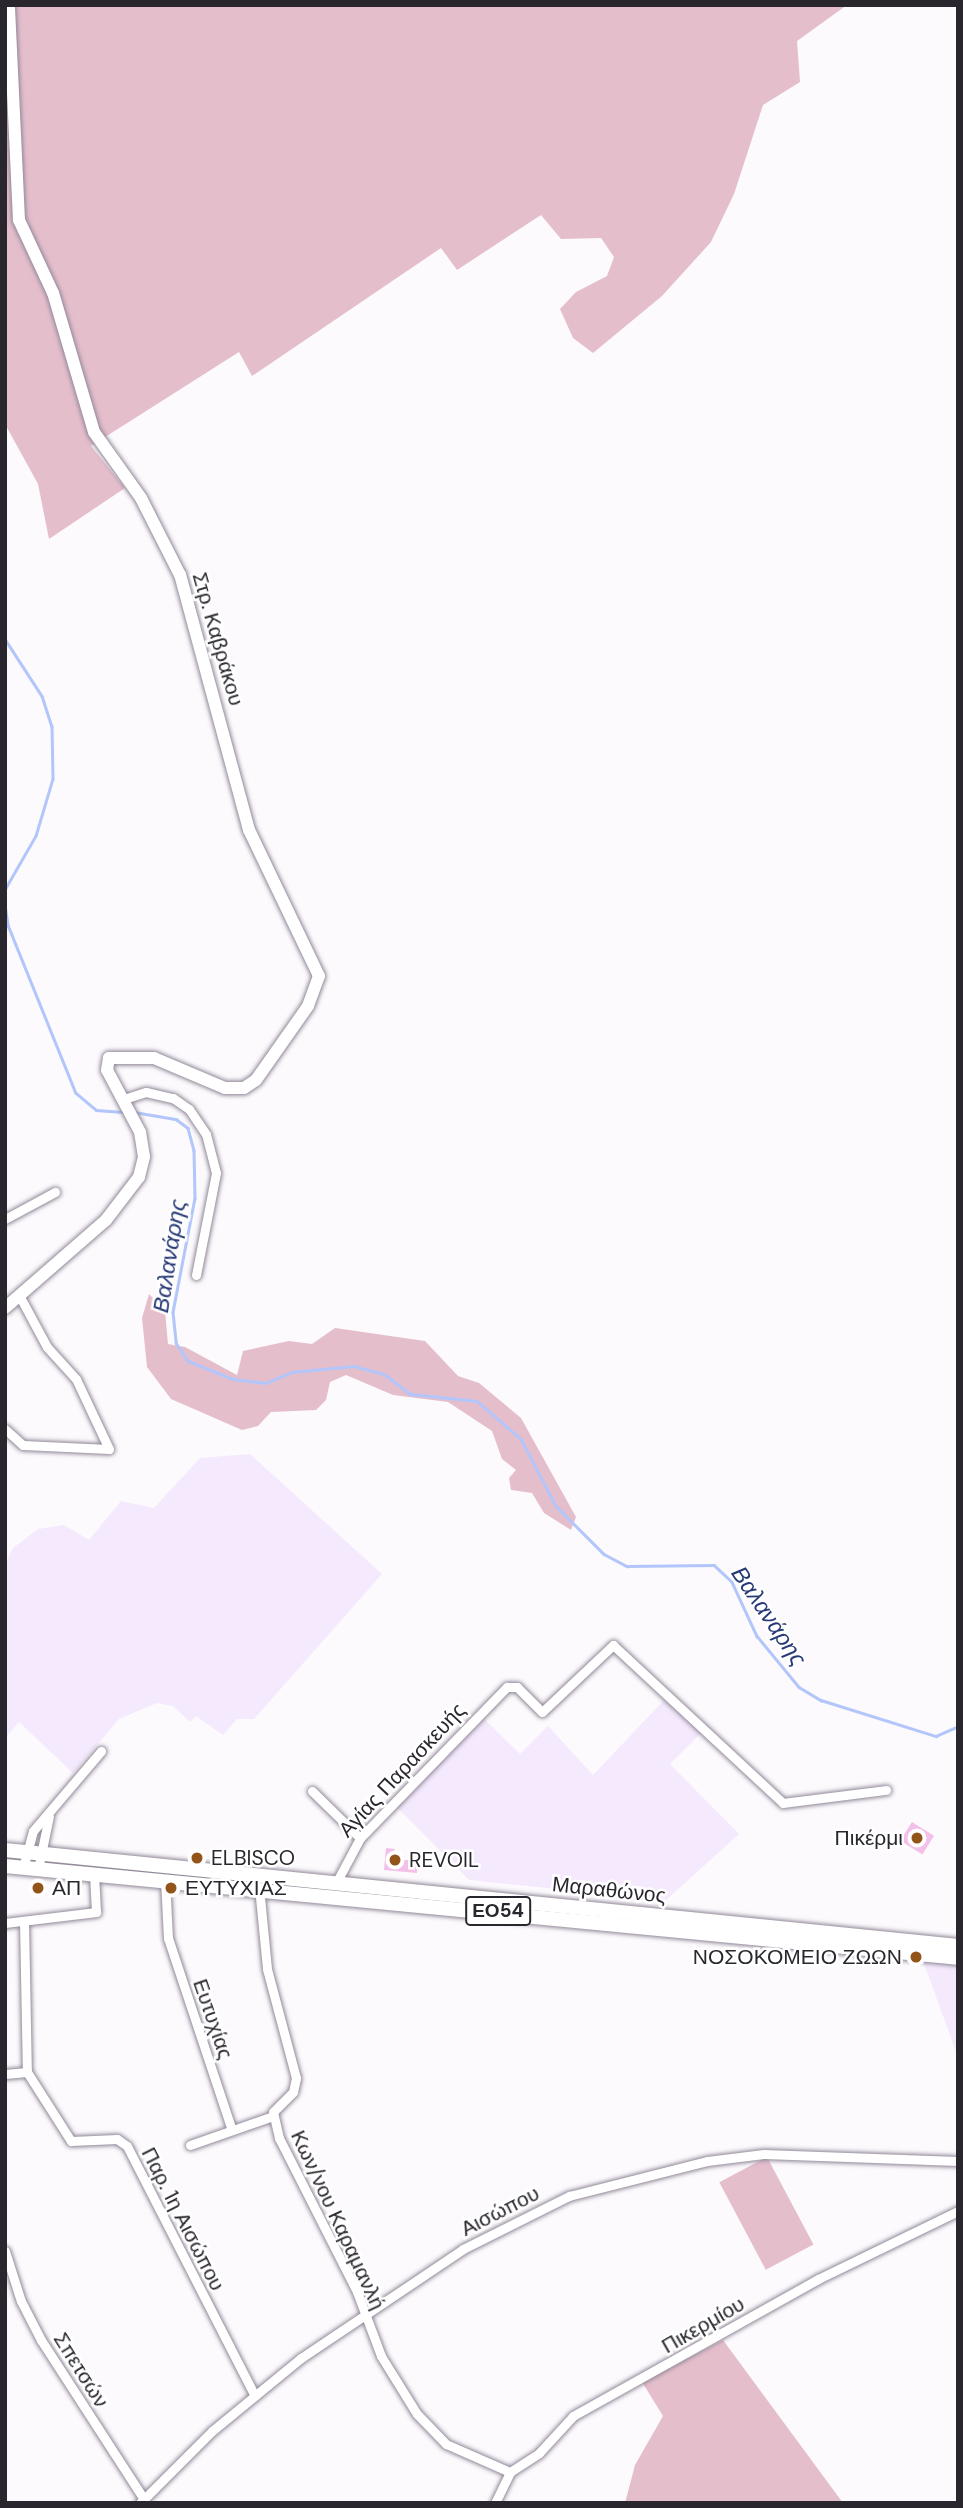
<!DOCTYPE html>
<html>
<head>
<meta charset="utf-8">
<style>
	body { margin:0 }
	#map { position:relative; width:963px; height:2508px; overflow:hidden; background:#fcfafd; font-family:"DM Sans",sans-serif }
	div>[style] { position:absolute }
	.built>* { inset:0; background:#f5e9fd }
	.green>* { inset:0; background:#e5becc; transform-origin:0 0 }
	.stream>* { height:2.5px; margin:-1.25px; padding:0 1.25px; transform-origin:1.25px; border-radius:1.25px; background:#b2c6fb }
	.building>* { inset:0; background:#f2c0e8; transform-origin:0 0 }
	.roads { filter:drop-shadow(0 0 2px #928999) drop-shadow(0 0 2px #928999) }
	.street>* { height:9px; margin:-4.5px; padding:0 4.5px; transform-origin:4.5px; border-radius:4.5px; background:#fff }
	.secondary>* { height:12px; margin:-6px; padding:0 6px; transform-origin:6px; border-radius:6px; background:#fff }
	.primary>* { height:14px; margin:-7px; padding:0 7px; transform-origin:7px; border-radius:7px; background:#fff }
	.dots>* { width:19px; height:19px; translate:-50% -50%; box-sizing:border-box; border:4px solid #fff; border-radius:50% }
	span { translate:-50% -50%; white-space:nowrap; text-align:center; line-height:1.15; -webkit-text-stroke:5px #fff; paint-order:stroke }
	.shield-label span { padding:2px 5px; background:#fff; border:2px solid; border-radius:5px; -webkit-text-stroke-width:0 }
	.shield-label { font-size:19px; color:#2a262d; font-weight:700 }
	.street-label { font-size:21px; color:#2a262d }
	.poi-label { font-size:21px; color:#2a262d }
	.right { translate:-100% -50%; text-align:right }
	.left { translate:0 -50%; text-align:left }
	.water-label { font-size:23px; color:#273976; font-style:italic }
	.frame { position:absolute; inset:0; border:7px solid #2a262d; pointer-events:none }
</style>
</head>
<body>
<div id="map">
	<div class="built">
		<i style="clip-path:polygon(250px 1454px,382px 1574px,254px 1719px,237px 1719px,223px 1735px,196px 1716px,190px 1722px,173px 1706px,157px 1703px,119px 1719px,73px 1773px,19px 1722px,5px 1738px,5px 1565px,13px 1548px,38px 1529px,64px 1525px,89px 1540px,121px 1501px,154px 1508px,200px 1458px)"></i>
		<i style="clip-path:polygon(667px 1697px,703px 1731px,670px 1764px,739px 1834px,666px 1900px,469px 1880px,394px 1804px,480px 1715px,520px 1754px,548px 1726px,593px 1775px)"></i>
		<i style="clip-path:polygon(922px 1958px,958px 1962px,958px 2057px)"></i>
	</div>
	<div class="green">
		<i style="clip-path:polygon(5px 5px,847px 5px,797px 41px,800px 82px,763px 105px,734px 194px,711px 242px,662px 296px,593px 353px,573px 338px,560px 309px,576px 292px,607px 276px,614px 257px,601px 238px,561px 239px,541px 215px,457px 270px,441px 248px,252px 376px,239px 352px,91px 446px,125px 488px,49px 539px,38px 484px,5px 424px)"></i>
		<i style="clip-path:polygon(149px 1294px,165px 1311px,168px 1344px,185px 1347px,237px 1375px,243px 1351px,289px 1341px,312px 1344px,335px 1328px,425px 1341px,458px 1376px,479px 1383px,521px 1418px,576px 1517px,571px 1530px,544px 1513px,532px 1493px,511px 1490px,509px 1478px,516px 1470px,502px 1459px,492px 1431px,448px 1402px,393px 1395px,346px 1375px,330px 1382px,326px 1400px,316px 1410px,271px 1412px,258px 1426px,242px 1430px,171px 1399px,147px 1367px,142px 1318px)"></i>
		<i style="left:767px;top:2157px;width:99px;height:54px;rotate:62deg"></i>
		<i style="clip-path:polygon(723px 2340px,843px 2503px,625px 2503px,635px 2465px,663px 2416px,642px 2382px)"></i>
	</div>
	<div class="stream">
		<i style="left:5px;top:639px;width:68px;rotate:57deg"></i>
		<i style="left:42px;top:696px;width:32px;rotate:72deg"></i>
		<i style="left:52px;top:726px;width:53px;rotate:88.9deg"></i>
		<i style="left:53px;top:779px;width:59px;rotate:106.6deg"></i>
		<i style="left:36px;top:836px;width:62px;rotate:119.9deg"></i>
		<i style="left:5px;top:905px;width:20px;rotate:81deg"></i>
		<i style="left:8px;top:925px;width:181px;rotate:68deg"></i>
		<i style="left:76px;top:1093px;width:26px;rotate:40deg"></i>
		<i style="left:96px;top:1110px;width:27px;rotate:4deg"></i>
		<i style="left:134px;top:1112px;width:43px;rotate:9.5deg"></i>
		<i style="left:176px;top:1119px;width:15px;rotate:37deg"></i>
		<i style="left:188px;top:1128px;width:23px;rotate:75deg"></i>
		<i style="left:194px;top:1150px;width:48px;rotate:88.8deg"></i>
		<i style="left:195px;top:1198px;width:116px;rotate:100.9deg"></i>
		<i style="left:173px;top:1312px;width:31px;rotate:84deg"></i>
		<i style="left:176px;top:1343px;width:22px;rotate:56deg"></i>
		<i style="left:188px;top:1361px;width:48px;rotate:21.8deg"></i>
		<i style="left:233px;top:1379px;width:33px;rotate:7deg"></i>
		<i style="left:266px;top:1383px;width:28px;rotate:-23deg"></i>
		<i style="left:292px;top:1372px;width:62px;rotate:-5.5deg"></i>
		<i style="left:354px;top:1366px;width:31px;rotate:15deg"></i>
		<i style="left:384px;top:1374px;width:34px;rotate:37deg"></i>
		<i style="left:411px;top:1394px;width:66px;rotate:6.1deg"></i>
		<i style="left:477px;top:1401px;width:58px;rotate:40.8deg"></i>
		<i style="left:521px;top:1439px;width:76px;rotate:62.4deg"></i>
		<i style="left:556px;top:1506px;width:68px;rotate:45deg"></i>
		<i style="left:604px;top:1554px;width:26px;rotate:28deg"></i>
		<i style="left:627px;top:1566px;width:87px;rotate:-0.7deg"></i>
		<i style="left:714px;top:1565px;width:25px;rotate:43deg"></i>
		<i style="left:732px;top:1582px;width:60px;rotate:65.2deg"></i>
		<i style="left:757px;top:1636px;width:66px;rotate:50.5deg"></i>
		<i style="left:799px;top:1687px;width:26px;rotate:31deg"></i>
		<i style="left:821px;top:1700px;width:121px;rotate:17.4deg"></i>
		<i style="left:936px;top:1736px;width:24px;rotate:-24deg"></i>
	</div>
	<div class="building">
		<i style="left:912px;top:1822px;width:26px;height:22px;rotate:32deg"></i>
		<i style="clip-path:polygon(386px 1848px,395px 1849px,394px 1859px,418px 1861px,417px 1873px,384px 1870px)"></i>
	</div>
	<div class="roads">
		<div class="street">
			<i style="left:124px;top:1099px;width:23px;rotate:-18deg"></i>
			<i style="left:146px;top:1092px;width:28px;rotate:13deg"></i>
			<i style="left:173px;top:1098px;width:19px;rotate:35deg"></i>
			<i style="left:189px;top:1109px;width:30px;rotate:56deg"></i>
			<i style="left:206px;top:1134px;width:40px;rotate:75.6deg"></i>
			<i style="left:216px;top:1173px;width:104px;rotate:101.1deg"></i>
			<i style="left:5px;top:1219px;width:57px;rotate:-28.4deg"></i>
			<i style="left:5px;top:1429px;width:24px;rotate:42deg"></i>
			<i style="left:23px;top:1445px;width:86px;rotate:2.7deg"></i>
			<i style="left:109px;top:1449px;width:77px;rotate:-115.2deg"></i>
			<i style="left:76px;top:1379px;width:43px;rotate:-132.2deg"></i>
			<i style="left:47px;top:1347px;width:59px;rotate:-118.3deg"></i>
			<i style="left:312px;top:1791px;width:67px;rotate:44.4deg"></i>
			<i style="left:23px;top:1868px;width:38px;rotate:-75deg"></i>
			<i style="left:33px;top:1831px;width:105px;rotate:-49.6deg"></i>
			<i style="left:38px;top:1869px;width:54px;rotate:-78.3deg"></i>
			<i style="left:165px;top:1879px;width:59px;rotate:87.1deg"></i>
			<i style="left:168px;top:1938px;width:199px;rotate:71.6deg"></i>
			<i style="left:336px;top:1883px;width:51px;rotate:-61.9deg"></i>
			<i style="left:360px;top:1838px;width:211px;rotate:-45.8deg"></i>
			<i style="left:507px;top:1687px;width:10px"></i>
			<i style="left:517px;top:1687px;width:35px;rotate:45deg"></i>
			<i style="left:542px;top:1712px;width:98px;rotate:-43.3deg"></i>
			<i style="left:613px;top:1645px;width:232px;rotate:42.9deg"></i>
			<i style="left:783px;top:1803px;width:104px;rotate:-7.2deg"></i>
			<i style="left:259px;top:1887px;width:82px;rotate:84.4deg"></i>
			<i style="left:267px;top:1969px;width:113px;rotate:75.1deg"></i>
			<i style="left:296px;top:2078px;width:14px;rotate:102deg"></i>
			<i style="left:293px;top:2092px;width:28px;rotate:135deg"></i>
			<i style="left:273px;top:2112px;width:27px;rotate:77deg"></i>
			<i style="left:279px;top:2138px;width:173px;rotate:63.1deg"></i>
			<i style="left:357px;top:2292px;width:68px;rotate:69.4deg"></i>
			<i style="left:381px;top:2356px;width:68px;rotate:58.2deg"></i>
			<i style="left:417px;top:2414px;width:42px;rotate:46deg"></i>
			<i style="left:446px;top:2444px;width:70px;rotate:23.6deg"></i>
			<i style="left:24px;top:1921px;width:151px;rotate:88.9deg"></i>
			<i style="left:5px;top:1923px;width:92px;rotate:-6.9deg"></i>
			<i style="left:96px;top:1912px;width:38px;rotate:-93deg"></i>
			<i style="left:27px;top:2072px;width:82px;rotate:57.5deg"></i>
			<i style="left:71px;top:2141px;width:46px;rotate:-2.5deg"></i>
			<i style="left:117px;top:2139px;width:12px;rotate:35deg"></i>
			<i style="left:127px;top:2146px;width:279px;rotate:62.9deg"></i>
			<i style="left:5px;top:2074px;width:22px;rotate:-5deg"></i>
			<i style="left:190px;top:2145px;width:88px;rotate:-19.3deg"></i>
			<i style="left:5px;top:2251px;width:52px;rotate:72.3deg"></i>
			<i style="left:21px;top:2301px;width:44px;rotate:62.9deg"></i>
			<i style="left:41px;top:2340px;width:189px;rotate:57.1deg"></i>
			<i style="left:140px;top:2503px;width:102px;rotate:-45deg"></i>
			<i style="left:212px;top:2431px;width:115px;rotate:-39.4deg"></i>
			<i style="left:301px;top:2358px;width:195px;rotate:-33.9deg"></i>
			<i style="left:463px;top:2249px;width:119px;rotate:-26.6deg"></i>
			<i style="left:569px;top:2196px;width:142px;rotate:-14.2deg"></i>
			<i style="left:707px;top:2161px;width:57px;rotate:-7deg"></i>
			<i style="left:764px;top:2154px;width:194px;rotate:2.1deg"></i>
			<i style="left:495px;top:2503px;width:34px;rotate:-64deg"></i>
			<i style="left:510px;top:2472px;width:35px;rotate:-33deg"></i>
			<i style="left:539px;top:2453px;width:50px;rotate:-47.4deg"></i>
			<i style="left:573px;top:2416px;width:281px;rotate:-29.2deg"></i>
			<i style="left:818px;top:2279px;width:156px;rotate:-25.9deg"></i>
		</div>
		<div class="secondary">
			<i style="left:5px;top:1308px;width:134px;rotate:-41.1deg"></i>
			<i style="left:106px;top:1220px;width:54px;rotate:-52.5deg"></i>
			<i style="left:139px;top:1177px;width:21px;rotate:-76deg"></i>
			<i style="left:144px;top:1157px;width:25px;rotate:-99deg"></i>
			<i style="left:140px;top:1132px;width:70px;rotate:-118deg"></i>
			<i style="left:107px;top:1070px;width:12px;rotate:-81deg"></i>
			<i style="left:109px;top:1058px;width:45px"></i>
			<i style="left:154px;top:1058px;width:77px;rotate:22.9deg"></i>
			<i style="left:225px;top:1088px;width:19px"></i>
			<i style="left:244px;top:1088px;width:14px;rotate:-34deg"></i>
			<i style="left:256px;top:1080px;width:90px;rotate:-54.9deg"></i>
			<i style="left:308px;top:1006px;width:32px;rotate:-70deg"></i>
			<i style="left:319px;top:976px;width:162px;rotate:-115.6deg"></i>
			<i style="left:249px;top:830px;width:264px;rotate:-105.1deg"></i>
			<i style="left:180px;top:575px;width:86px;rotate:-116.9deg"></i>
			<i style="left:141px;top:498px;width:81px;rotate:-125.5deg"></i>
			<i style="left:94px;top:432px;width:145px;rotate:-106.4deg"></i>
			<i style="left:53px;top:293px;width:81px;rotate:-115deg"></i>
			<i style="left:19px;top:220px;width:215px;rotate:-92.7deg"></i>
		</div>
		<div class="primary">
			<i style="left:5px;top:1850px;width:958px;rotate:5.75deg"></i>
			<i style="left:5px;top:1866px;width:957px;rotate:5.51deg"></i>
		</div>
	</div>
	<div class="dots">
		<i style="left:917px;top:1838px;background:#925418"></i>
		<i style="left:197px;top:1858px;background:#925418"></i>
		<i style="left:395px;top:1860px;background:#925418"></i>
		<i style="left:38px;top:1888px;background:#925418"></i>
		<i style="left:171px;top:1888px;background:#925418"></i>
		<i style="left:916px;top:1957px;background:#925418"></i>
	</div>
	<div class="shield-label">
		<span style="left:498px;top:1911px">ΕΟ54</span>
	</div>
	<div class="street-label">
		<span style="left:218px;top:639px;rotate:74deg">Στρ. Καβράκου</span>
		<span style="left:402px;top:1770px;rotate:-47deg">Αγίας Παρασκευής</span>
		<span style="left:609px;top:1890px;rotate:6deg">Μαραθώνος</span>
		<span style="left:213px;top:2019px;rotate:71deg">Ευτυχίας</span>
		<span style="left:500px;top:2211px;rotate:-27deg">Αισώπου</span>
		<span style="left:183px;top:2219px;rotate:63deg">Παρ. 1η Αισώπου</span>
		<span style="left:338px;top:2220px;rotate:65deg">Κων/νου Καραμανλή</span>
		<span style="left:703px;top:2325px;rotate:-30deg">Πικερμίου</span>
		<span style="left:81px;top:2370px;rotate:58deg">Σπετσών</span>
	</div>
	<div class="poi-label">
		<span class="right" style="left:903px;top:1838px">Πικέρμι</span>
		<span class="left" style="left:211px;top:1858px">ELBISCO</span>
		<span class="left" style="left:409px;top:1860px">REVOIL</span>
		<span class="left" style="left:52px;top:1888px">ΑΠ</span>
		<span class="left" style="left:185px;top:1888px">ΕΥΤΥΧΙΑΣ</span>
		<span class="right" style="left:902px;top:1957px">ΝΟΣΟΚΟΜΕΙΟ ΖΩΩΝ</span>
	</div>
	<div class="water-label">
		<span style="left:169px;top:1256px;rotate:-81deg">Βαλανάρης</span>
		<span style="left:769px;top:1616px;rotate:56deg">Βαλανάρης</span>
	</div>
	<div class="frame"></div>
</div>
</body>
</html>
